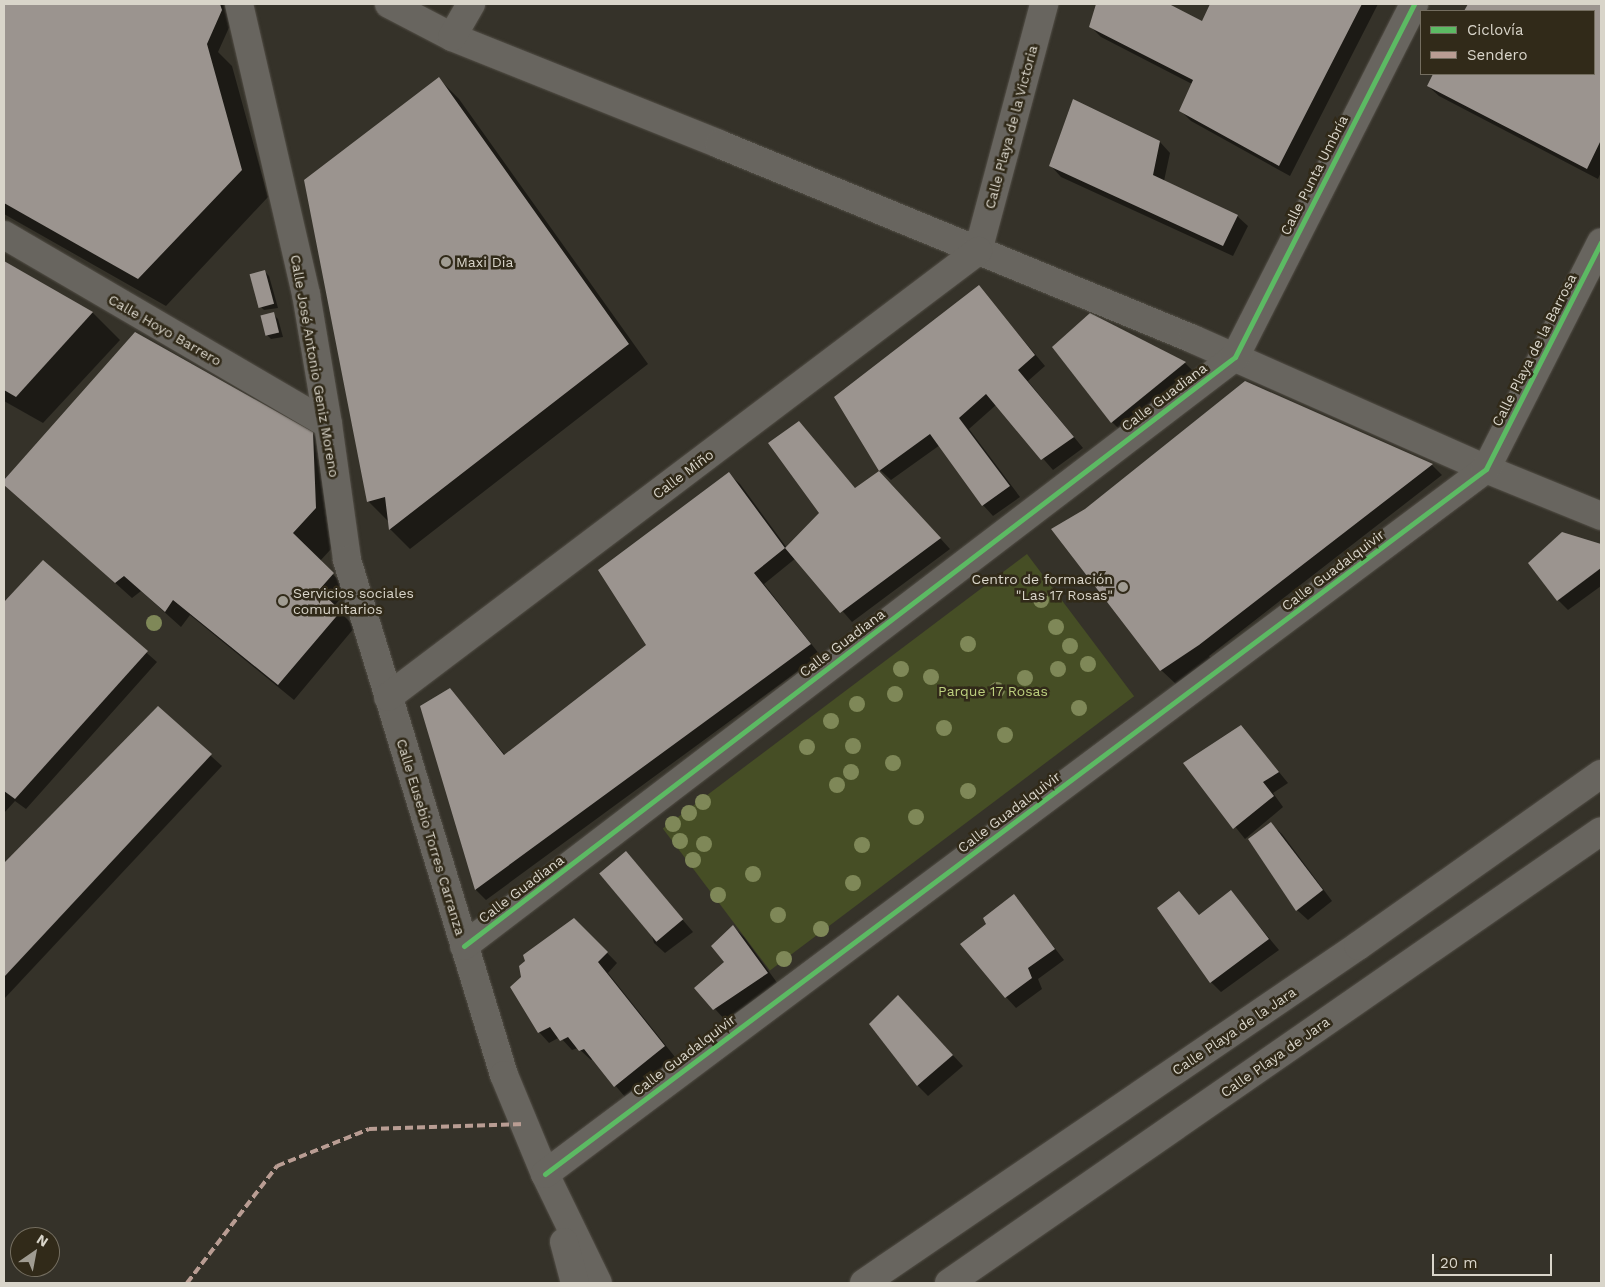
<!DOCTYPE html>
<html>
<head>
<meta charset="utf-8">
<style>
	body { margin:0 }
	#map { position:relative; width:1605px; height:1287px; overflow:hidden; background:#353229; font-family:"Work Sans",sans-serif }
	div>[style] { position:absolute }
	.green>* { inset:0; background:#464e25; transform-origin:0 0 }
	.shadow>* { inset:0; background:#0007 }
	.building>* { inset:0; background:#9b948f; transform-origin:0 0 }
	.roads { filter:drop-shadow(0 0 1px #524e46) drop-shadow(0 0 1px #524e46) }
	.minor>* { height:28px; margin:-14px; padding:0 14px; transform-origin:14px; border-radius:14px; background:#68655f }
	.quiet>* { height:4px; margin-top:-2px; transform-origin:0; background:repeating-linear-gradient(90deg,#b99d93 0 8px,transparent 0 12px) }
	.cycleway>* { height:5px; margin:-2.5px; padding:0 2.5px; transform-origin:2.5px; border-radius:2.5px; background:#5cba63 }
	.trees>* { width:16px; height:16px; margin:-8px; border-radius:50%; background:#7f8858 }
	.dots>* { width:14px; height:14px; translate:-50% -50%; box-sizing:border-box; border:2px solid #312a19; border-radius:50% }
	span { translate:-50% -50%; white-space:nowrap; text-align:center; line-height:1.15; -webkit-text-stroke:5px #312a19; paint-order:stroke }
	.street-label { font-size:14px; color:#d9d5ca }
	.poi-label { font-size:14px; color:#d9d5ca }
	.left { translate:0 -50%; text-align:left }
	.right { translate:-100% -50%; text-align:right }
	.park-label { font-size:14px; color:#bccf7e }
	.frame { position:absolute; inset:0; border:5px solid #d9d5ca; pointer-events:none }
	.legend { position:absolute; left:1420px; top:10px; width:175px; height:65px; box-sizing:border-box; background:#312a19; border:1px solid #746e60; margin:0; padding:6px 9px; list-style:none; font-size:15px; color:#d9d5ca }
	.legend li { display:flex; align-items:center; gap:10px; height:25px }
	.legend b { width:25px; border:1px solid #746e60 }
	.north { position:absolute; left:10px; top:1227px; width:50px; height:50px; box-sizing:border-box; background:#312a19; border:1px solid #746e60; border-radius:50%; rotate:33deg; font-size:14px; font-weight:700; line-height:20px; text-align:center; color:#d9d5ca }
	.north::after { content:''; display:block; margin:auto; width:18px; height:22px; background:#a09c92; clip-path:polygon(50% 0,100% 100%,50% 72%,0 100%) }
	.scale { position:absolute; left:1432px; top:1254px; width:120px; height:22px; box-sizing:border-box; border:2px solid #d9d5ca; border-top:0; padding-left:6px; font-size:15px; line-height:18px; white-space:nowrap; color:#d9d5ca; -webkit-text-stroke:4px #312a19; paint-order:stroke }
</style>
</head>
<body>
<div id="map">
	<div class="green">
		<i style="left:1027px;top:554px;width:178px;height:456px;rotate:53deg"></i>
	</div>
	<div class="shadow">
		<i style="clip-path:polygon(4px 4px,225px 4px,232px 21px,218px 52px,232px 66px,268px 197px,166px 306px,4px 214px)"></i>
		<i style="clip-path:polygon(1097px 4px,1166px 4px,1202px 23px,1211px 4px,1378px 4px,1290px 176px,1191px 121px,1181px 111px,1192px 84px,1101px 37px,1090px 26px)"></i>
		<i style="clip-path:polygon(1469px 4px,1601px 4px,1601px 172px,1598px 179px,1439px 96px,1428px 86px,1434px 74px,1594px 74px,1594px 11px,1465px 11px)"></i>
		<i style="clip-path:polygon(439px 79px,459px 99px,648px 364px,410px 549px,390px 529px,389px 522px,368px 501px)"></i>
		<i style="clip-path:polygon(1160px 142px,1170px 153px,1164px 181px,1237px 216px,1248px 226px,1233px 256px,1061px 177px,1051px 166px)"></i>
		<i style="clip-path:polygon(4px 263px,93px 313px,120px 340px,43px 423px,4px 401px)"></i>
		<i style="clip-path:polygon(264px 271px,269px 276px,278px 308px,264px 310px,259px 305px)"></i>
		<i style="clip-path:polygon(979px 287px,1045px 366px,1028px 381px,1083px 448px,1053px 470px,996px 405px,969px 429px,1020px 497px,993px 516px,983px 505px,940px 445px,891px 480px,880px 470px,836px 397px)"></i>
		<i style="clip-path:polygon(273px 314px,278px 319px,283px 337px,271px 339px,266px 334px)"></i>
		<i style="clip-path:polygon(1090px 315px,1185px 363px,1195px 373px,1122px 432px,1112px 422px)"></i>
		<i style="clip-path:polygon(135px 333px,312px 433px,339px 460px,343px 536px,320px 561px,348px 590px,334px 606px,355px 627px,294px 700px,190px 615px,181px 627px,141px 591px,132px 598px,4px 483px)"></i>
		<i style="clip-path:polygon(1245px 383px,1432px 465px,1442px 475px,1209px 656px,1213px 661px,1177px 685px,1161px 670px,1086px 511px)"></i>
		<i style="clip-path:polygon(798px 422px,856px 489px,890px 483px,950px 549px,852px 622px,796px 558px,764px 584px,820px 655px,486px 900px,476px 890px,421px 707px,450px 689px,505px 755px,647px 646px,729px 474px,740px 484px,787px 548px,821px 513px)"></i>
		<i style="clip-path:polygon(1562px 533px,1601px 545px,1601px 586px,1568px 610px,1558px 600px)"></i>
		<i style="clip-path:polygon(43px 562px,157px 662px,26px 809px,15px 801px,4px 813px,4px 604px)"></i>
		<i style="clip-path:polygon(158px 708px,222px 766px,4px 999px,4px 865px)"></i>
		<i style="clip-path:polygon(1241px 726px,1288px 783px,1273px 793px,1283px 807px,1245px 839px,1185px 764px)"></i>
		<i style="clip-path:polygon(1271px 824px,1282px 834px,1332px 901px,1308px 920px,1297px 910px)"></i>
		<i style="clip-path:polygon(626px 853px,693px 932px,665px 953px,654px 943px)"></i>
		<i style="clip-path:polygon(1231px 892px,1279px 950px,1221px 992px,1211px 982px,1179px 893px,1200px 916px)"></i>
		<i style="clip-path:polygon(1014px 896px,1064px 960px,1038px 979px,1042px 989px,1016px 1008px,1006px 997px,988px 925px)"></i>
		<i style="clip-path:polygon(574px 919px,617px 963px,608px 973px,675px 1057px,625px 1097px,593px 1059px,591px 1060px,578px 1048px,572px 1050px,560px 1037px,549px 1043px,539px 1032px,522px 978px)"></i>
		<i style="clip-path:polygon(733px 926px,744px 937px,778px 984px,725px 1020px,696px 988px,726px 962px)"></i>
		<i style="clip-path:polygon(908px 1007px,963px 1066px,928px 1096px,917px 1085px)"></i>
	</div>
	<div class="building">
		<i style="clip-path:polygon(4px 4px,220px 4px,222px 10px,207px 44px,242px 170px,138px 279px,4px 203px)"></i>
		<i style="clip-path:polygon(1096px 4px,1169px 4px,1202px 21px,1210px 4px,1362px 4px,1279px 166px,1179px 111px,1193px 80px,1089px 27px)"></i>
		<i style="clip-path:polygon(1468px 4px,1601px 4px,1601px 140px,1587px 169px,1427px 86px,1433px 74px,1594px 74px,1594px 11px,1464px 11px)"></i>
		<i style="clip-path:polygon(439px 77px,629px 344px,389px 530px,385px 497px,367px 502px,304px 180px)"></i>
		<i style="clip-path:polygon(1073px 99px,1160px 141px,1153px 175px,1238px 215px,1223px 246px,1049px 166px)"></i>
		<i style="clip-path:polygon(4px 261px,93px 312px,16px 397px,4px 390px)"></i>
		<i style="left:265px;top:270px;width:35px;height:16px;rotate:75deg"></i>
		<i style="clip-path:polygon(979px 285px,1035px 355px,1018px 370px,1074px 437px,1041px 460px,986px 394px,959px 418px,1010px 486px,982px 506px,930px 434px,879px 471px,941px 538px,840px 613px,785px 548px,754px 573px,811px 644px,475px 890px,420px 706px,450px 688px,504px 755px,646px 645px,598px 570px,729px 472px,785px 548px,819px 513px,768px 443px,799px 421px,855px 488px,879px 471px,834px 397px)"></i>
		<i style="left:274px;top:312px;width:21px;height:14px;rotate:76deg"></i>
		<i style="clip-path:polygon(1090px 313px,1186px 362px,1111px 423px,1052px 347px)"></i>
		<i style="clip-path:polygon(135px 332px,313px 432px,316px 508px,293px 533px,334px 573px,319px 590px,341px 611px,278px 685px,173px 600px,165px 612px,124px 576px,115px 583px,4px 485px,4px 480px)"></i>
		<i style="clip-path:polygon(1245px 381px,1433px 464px,1199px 645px,1160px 671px,1051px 529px,1085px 509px)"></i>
		<i style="clip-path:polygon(1562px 532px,1601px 544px,1601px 568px,1557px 601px,1528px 563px)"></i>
		<i style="clip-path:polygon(43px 560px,148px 651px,15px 799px,4px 791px,4px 602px)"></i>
		<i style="clip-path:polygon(158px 706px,212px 754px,4px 977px,4px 863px)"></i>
		<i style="clip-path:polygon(1241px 725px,1279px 772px,1263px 782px,1274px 796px,1233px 829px,1183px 763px)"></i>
		<i style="clip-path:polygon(1271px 822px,1323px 890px,1296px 911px,1248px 839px)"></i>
		<i style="left:626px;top:851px;width:89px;height:35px;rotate:50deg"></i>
		<i style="clip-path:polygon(1231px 890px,1269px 939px,1210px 983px,1157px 908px,1179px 891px,1199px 915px)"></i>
		<i style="clip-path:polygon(1014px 894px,1055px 949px,1028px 968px,1032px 978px,1005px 998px,960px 944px,986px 924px,983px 918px)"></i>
		<i style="clip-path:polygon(574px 918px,608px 952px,598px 962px,665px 1046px,614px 1087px,584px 1049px,579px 1051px,568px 1037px,560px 1041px,550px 1027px,538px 1033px,510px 987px,521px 977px,519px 966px,525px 961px,523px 955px)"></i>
		<i style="clip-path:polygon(733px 925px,768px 973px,713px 1010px,694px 988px,724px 962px,711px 946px)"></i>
		<i style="clip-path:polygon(898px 995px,953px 1055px,917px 1086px,869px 1024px)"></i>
	</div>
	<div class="roads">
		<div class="minor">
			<i style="left:239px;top:4px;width:298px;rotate:77deg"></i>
			<i style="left:306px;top:294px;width:132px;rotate:80.4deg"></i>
			<i style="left:328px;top:424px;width:137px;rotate:82deg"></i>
			<i style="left:347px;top:560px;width:538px;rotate:73.05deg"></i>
			<i style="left:504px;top:1075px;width:107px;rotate:67.5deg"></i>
			<i style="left:545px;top:1174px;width:121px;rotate:64.1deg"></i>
			<i style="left:389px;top:4px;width:71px;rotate:27.6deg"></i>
			<i style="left:452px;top:37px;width:288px;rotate:21.8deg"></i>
			<i style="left:719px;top:144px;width:513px;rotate:22.36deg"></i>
			<i style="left:1193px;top:339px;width:321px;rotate:23.9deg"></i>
			<i style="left:1486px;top:469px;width:124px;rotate:22.2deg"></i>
			<i style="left:452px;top:37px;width:38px;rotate:-60deg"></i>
			<i style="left:4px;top:235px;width:375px;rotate:30.3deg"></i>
			<i style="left:978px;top:251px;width:256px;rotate:-75deg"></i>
			<i style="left:388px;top:697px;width:740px;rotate:-37.09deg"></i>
			<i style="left:464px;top:946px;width:970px;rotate:-37.38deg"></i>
			<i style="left:1235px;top:357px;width:396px;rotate:-63.1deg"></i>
			<i style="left:545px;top:1174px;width:1176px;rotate:-36.84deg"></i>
			<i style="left:1486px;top:469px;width:254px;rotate:-63.1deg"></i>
			<i style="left:564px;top:1242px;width:42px;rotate:75deg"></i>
			<i style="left:864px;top:1283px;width:598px;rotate:-34.3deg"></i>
			<i style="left:1358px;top:946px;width:298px;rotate:-35.3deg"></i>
			<i style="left:949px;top:1283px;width:793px;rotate:-34.73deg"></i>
		</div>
	</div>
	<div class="quiet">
		<i style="left:187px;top:1283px;width:148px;rotate:-52.4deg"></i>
		<i style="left:277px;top:1166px;width:99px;rotate:-21.9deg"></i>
		<i style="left:369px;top:1129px;width:156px;rotate:-1.8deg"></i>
	</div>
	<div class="cycleway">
		<i style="left:464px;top:946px;width:970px;rotate:-37.38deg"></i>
		<i style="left:1235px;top:357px;width:396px;rotate:-63.1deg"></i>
		<i style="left:545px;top:1174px;width:1176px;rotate:-36.84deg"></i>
		<i style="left:1486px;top:469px;width:254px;rotate:-63.1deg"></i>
	</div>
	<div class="trees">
		<i style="left:1041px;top:600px"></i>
		<i style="left:154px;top:623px"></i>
		<i style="left:1056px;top:627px"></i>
		<i style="left:968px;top:644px"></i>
		<i style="left:1070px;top:646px"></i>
		<i style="left:1088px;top:664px"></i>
		<i style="left:901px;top:669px"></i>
		<i style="left:1058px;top:669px"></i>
		<i style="left:931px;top:677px"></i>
		<i style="left:1025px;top:678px"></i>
		<i style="left:997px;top:690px"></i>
		<i style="left:895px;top:694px"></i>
		<i style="left:857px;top:704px"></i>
		<i style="left:1079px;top:708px"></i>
		<i style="left:831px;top:721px"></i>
		<i style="left:944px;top:728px"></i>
		<i style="left:1005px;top:735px"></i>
		<i style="left:853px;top:746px"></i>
		<i style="left:807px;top:747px"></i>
		<i style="left:893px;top:763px"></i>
		<i style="left:851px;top:772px"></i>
		<i style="left:837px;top:785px"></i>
		<i style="left:968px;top:791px"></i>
		<i style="left:703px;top:802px"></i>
		<i style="left:689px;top:813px"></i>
		<i style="left:916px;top:817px"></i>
		<i style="left:673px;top:824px"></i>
		<i style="left:680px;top:841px"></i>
		<i style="left:704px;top:844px"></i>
		<i style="left:862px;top:845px"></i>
		<i style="left:693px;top:860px"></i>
		<i style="left:753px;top:874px"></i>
		<i style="left:853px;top:883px"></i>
		<i style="left:718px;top:895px"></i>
		<i style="left:778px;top:915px"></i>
		<i style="left:821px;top:929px"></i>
		<i style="left:784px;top:959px"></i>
	</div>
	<div class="dots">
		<i style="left:446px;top:262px;background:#a09c92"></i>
		<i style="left:1123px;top:587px;background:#a09c92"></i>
		<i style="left:283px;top:601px;background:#a09c92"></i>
	</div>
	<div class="street-label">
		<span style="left:1011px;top:127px;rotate:-75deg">Calle Playa de la Victoria</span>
		<span style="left:1314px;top:175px;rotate:-63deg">Calle Punta Umbría</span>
		<span style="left:165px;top:330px;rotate:30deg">Calle Hoyo Barrero</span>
		<span style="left:1534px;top:350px;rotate:-63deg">Calle Playa de la Barrosa</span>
		<span style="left:315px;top:366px;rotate:80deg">Calle José Antonio Geniz Moreno</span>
		<span style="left:1164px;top:397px;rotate:-37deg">Calle Guadiana</span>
		<span style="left:683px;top:474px;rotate:-37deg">Calle Miño</span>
		<span style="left:1333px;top:570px;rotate:-37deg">Calle Guadalquivir</span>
		<span style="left:842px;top:643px;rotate:-37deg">Calle Guadiana</span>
		<span style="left:1009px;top:812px;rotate:-37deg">Calle Guadalquivir</span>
		<span style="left:431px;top:837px;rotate:73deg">Calle Eusebio Torres Carranza</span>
		<span style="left:521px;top:889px;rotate:-37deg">Calle Guadiana</span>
		<span style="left:1234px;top:1031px;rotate:-34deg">Calle Playa de la Jara</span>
		<span style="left:684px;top:1055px;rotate:-37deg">Calle Guadalquivir</span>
		<span style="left:1275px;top:1057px;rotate:-35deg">Calle Playa de Jara</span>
	</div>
	<div class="poi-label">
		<span class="left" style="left:456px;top:262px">Maxi Dia</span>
		<span class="right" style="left:1113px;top:587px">Centro de formación<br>"Las 17 Rosas"</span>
		<span class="left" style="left:293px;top:601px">Servicios sociales<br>comunitarios</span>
	</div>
	<div class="park-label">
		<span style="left:993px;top:691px">Parque 17 Rosas</span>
	</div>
	<div class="frame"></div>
	<ul class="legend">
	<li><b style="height:6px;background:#5cba63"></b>Ciclovía</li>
	<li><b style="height:6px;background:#b99d93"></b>Sendero</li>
	</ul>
	<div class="north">N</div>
	<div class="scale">20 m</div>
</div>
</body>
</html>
